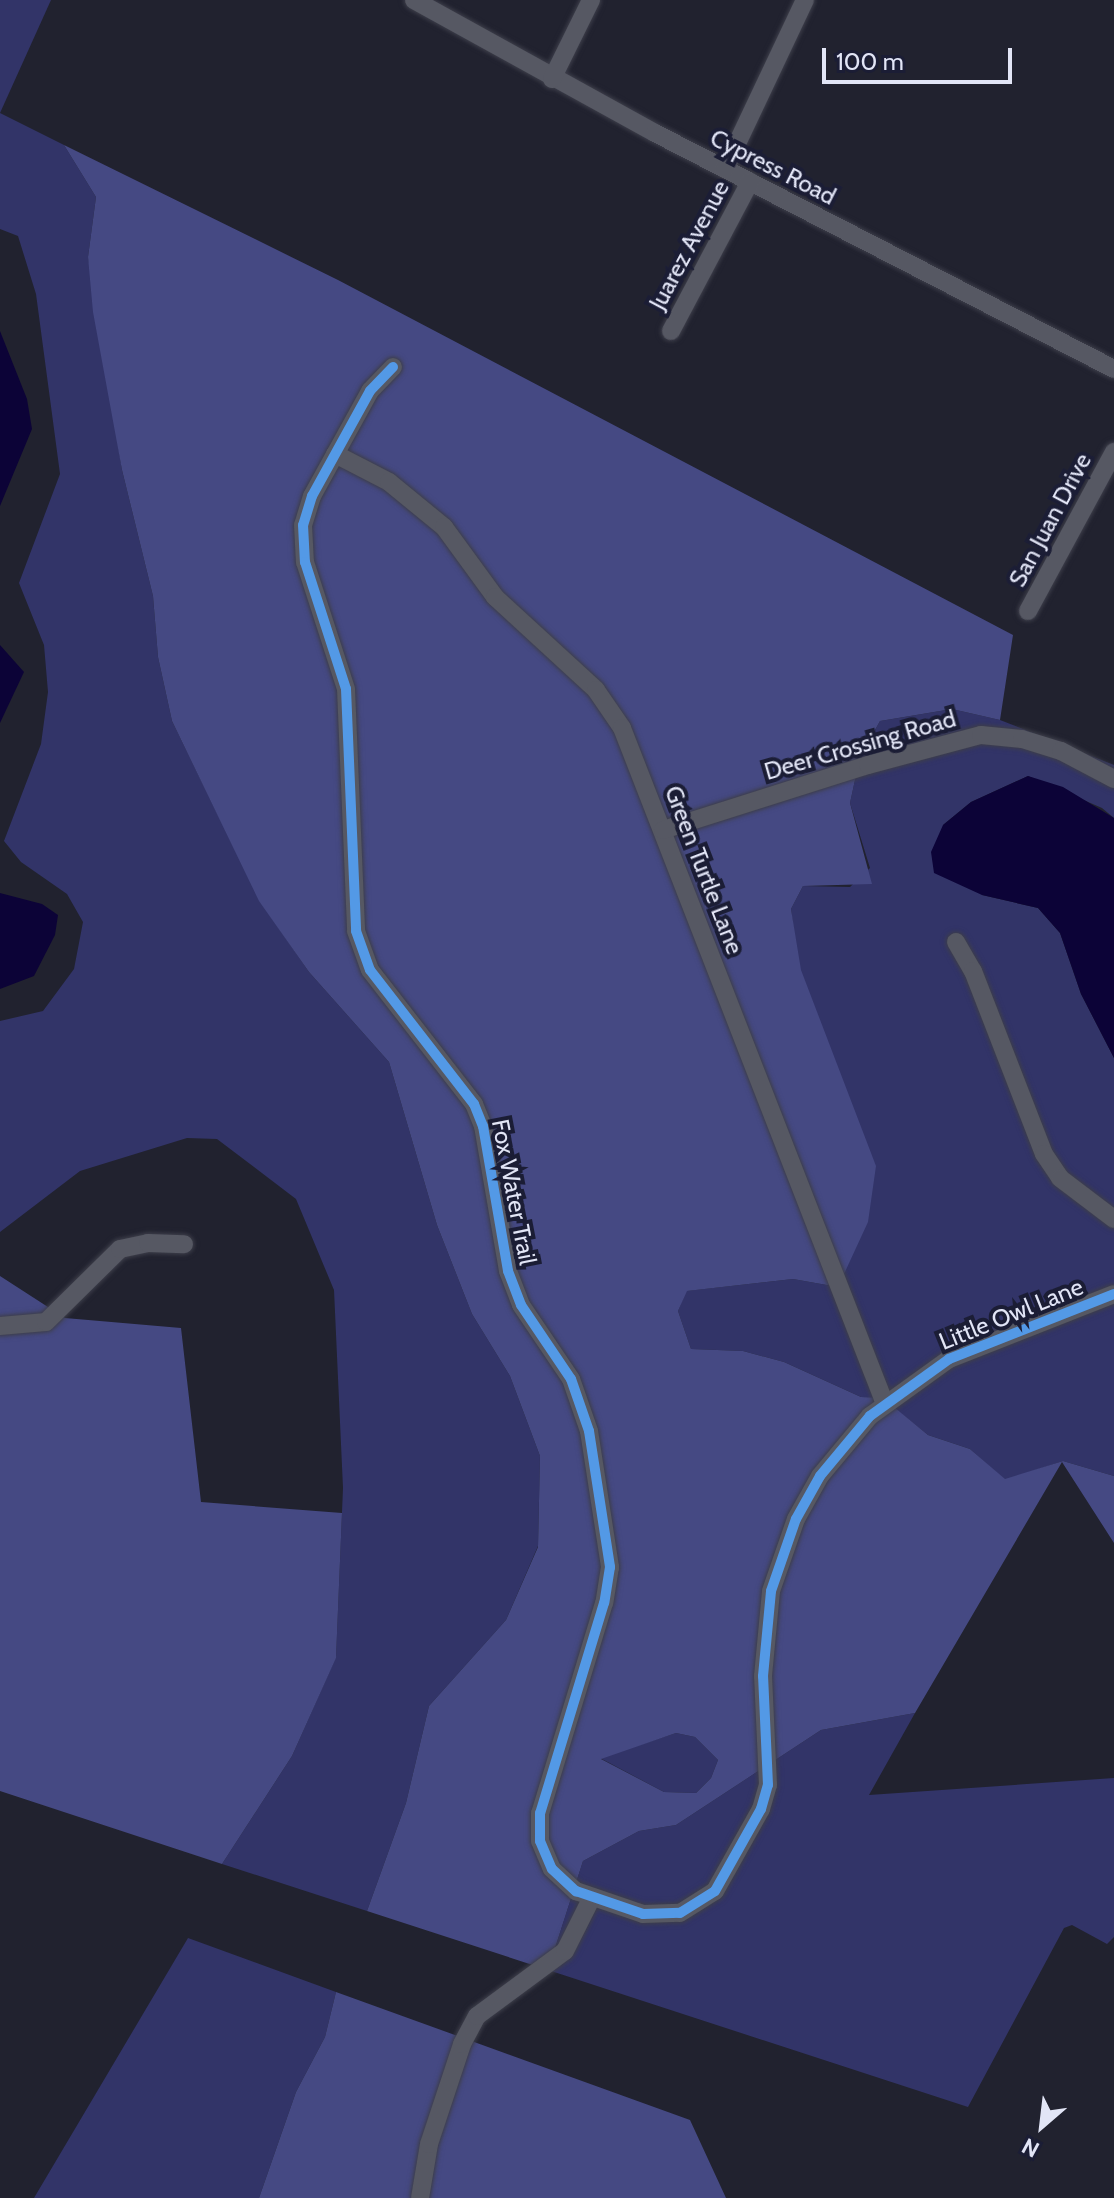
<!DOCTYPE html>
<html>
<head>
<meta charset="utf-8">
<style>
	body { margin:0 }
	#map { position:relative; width:1114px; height:2198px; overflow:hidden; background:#21222f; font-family:Cabin,sans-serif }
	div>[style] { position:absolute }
	.green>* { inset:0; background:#323468 }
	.forest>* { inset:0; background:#454983 }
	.water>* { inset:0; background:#0c0337 }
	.roads { filter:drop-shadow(0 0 2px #3d3e4a) drop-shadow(0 0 2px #3d3e4a) }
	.minor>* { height:18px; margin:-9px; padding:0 9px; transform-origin:9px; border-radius:9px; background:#565863 }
	.cycleway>* { height:10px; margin:-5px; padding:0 5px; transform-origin:5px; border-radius:5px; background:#5399e6 }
	span { translate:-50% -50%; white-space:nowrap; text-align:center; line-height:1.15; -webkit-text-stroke:8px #1b1d35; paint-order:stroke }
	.street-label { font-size:24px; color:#e2e5f6 }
	.north { position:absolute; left:1002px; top:2086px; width:80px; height:80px; -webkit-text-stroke:6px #1b1d35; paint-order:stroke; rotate:208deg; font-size:22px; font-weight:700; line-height:32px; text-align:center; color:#e2e5f6 }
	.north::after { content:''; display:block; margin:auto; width:28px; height:36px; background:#e2e5f6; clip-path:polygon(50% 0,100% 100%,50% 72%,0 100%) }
	.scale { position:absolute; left:822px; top:48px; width:190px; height:36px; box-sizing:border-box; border:4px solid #e2e5f6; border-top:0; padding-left:10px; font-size:24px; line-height:28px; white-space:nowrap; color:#e2e5f6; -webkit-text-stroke:6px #1b1d35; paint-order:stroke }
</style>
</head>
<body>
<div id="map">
	<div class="green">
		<i style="clip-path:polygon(0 0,51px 0,0 113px)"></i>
		<i style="clip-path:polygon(0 113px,64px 145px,96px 197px,88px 257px,122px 470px,153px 596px,158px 657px,172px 721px,260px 901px,309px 972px,389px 1062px,437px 1225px,472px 1314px,510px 1376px,540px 1456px,538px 1546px,506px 1620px,429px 1706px,406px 1803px,367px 1911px,222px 1864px,292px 1756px,336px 1657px,343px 1488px,334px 1290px,296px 1199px,217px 1139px,187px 1138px,80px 1171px,0 1232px,0 1021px,43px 1011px,74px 969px,83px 922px,67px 894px,21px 862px,4px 841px,41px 744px,48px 692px,44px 645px,19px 583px,60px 474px,36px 294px,18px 236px,0 229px)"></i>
		<i style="clip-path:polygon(952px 709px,1000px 720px,1114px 765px,1114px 818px,1102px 808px,1028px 776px,971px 802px,943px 825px,982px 895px,1038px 908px,1060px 933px,1081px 994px,1114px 1058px,1114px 1476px,1063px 1461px,1005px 1480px,970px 1449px,928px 1435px,883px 1399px,861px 1397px,784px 1362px,743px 1351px,691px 1349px,678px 1311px,686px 1291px,793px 1279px,838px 1287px,791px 909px,803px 886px,850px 887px,870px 868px,850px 803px,860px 757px,880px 721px)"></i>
		<i style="clip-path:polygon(915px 1713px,869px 1795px,1114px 1778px,1114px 1937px,1107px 1944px,1072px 1925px,1064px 1928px,968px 2107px,548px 1970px,583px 1861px,639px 1831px,676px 1825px,821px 1730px)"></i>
		<i style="clip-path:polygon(676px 1733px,695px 1737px,718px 1760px,711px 1778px,696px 1793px,664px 1792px,600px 1758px)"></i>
		<i style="clip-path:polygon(188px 1938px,336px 1992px,325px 2037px,296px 2092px,259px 2198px,34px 2198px)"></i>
	</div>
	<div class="forest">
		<i style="clip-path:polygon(evenodd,64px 145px,338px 280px,1013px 635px,1000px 720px,952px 709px,880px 721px,860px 757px,850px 803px,872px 884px,803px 886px,791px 909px,801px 970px,876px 1166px,868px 1222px,838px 1287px,793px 1279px,687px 1291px,678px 1311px,691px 1349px,743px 1351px,784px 1362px,861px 1397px,883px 1398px,928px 1435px,970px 1449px,1005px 1479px,1063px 1461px,1114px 1476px,1114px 1543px,1062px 1462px,915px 1713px,821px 1730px,676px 1825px,639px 1831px,583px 1861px,548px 1970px,367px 1911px,406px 1803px,429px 1706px,506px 1620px,538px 1547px,540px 1456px,510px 1376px,472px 1314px,437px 1225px,389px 1062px,309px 972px,259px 901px,172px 721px,158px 657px,153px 596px,122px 470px,93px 312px,88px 257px,96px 197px,64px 145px,676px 1733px,695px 1737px,718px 1760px,711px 1778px,696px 1793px,664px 1792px,601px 1759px,676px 1733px)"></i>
		<i style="clip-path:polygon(0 1276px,65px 1318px,181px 1328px,201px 1502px,342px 1513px,336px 1658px,292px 1756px,222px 1864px,0 1791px)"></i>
		<i style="clip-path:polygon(336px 1992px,690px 2120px,726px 2198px,259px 2198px,296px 2092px,325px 2037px)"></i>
	</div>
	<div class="water">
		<i style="clip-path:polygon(0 331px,27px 399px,32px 429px,0 506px)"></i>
		<i style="clip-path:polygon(0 645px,24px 672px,0 723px)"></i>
		<i style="clip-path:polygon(1028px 776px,1063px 787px,1114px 818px,1114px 1058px,1081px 994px,1060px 933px,1038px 908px,982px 895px,934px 873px,931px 852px,943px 825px,971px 802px)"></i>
		<i style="clip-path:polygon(0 893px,42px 904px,58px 915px,55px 935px,34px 976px,0 989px)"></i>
	</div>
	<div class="roads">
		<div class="minor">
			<i style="left:414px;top:0;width:275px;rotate:28.9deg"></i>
			<i style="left:655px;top:133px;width:516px;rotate:27.21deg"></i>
			<i style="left:552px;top:79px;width:88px;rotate:-63.7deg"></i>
			<i style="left:725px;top:169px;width:187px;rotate:-64.7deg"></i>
			<i style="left:671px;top:331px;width:169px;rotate:-62.1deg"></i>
			<i style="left:393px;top:367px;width:33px;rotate:134deg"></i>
			<i style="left:370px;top:391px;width:120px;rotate:118.9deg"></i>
			<i style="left:312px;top:496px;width:30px;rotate:107deg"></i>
			<i style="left:303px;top:525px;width:37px;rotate:87deg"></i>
			<i style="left:305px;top:562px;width:133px;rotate:72.1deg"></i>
			<i style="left:346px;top:689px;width:242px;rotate:87.6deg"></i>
			<i style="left:356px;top:931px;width:41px;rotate:70.3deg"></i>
			<i style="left:370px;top:970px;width:170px;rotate:52.2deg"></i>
			<i style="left:474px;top:1104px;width:24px;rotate:68deg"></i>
			<i style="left:483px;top:1126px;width:147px;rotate:80.2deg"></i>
			<i style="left:508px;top:1271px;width:36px;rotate:69deg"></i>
			<i style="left:521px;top:1305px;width:89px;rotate:56deg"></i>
			<i style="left:571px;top:1379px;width:55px;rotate:70.9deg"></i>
			<i style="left:589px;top:1431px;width:138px;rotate:81.2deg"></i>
			<i style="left:610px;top:1567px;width:36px;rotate:99deg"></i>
			<i style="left:604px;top:1603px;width:220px;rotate:106.9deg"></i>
			<i style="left:540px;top:1813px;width:28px;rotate:90deg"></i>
			<i style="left:540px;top:1841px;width:30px;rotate:67deg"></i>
			<i style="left:552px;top:1869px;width:33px;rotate:43deg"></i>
			<i style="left:576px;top:1891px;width:71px;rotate:18.9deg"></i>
			<i style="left:643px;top:1914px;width:37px;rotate:-2deg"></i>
			<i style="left:680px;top:1913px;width:41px;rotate:-32.2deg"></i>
			<i style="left:715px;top:1891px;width:94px;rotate:-60.7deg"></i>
			<i style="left:761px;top:1809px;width:25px;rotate:-74deg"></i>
			<i style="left:768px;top:1785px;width:109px;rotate:-92.6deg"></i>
			<i style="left:763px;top:1676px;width:85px;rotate:-84.6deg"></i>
			<i style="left:771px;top:1591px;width:76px;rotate:-70.9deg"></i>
			<i style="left:796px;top:1519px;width:49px;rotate:-60.8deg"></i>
			<i style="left:820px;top:1476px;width:78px;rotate:-50.2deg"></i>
			<i style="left:870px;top:1416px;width:97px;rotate:-35.8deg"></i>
			<i style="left:949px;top:1359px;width:177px;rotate:-21.5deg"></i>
			<i style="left:335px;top:454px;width:61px;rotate:27.4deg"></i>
			<i style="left:389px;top:482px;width:71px;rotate:39.3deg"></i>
			<i style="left:444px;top:527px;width:87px;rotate:53.9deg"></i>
			<i style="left:495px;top:597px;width:137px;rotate:42.6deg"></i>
			<i style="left:596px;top:690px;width:46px;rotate:55.6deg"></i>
			<i style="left:622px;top:728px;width:725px;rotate:68.74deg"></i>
			<i style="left:1028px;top:611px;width:181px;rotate:-61.6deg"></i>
			<i style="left:663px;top:830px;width:215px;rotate:-17.6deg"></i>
			<i style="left:868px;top:765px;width:117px;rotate:-14.9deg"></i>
			<i style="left:981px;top:735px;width:41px;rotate:5.6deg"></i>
			<i style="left:1022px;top:739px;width:41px;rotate:17.1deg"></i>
			<i style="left:1061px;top:751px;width:60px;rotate:27.8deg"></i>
			<i style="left:956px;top:942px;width:34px;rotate:60deg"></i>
			<i style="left:973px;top:971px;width:196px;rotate:68.8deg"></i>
			<i style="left:1044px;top:1154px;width:29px;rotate:56deg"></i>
			<i style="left:1060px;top:1178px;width:68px;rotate:37.2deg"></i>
			<i style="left:0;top:1326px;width:46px;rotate:-5deg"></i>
			<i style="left:46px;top:1322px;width:104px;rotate:-44.6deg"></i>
			<i style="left:120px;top:1249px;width:29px;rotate:-12deg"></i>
			<i style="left:148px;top:1243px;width:36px;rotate:2deg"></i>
			<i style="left:420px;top:2198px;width:55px;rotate:-80.5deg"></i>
			<i style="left:429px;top:2144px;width:105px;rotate:-71.7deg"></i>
			<i style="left:462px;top:2044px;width:32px;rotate:-62deg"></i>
			<i style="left:477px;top:2016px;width:109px;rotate:-36.5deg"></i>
			<i style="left:565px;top:1951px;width:60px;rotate:-63.4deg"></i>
		</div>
	</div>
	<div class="cycleway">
		<i style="left:393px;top:367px;width:33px;rotate:134deg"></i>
		<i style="left:370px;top:391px;width:120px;rotate:118.9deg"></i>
		<i style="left:312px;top:496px;width:30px;rotate:107deg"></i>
		<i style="left:303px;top:525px;width:37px;rotate:87deg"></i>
		<i style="left:305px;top:562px;width:133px;rotate:72.1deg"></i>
		<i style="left:346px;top:689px;width:242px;rotate:87.6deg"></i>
		<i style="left:356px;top:931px;width:41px;rotate:70.3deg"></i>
		<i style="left:370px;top:970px;width:170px;rotate:52.2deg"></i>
		<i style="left:474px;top:1104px;width:24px;rotate:68deg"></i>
		<i style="left:483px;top:1126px;width:147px;rotate:80.2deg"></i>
		<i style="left:508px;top:1271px;width:36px;rotate:69deg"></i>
		<i style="left:521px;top:1305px;width:89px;rotate:56deg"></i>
		<i style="left:571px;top:1379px;width:55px;rotate:70.9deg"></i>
		<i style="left:589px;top:1431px;width:138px;rotate:81.2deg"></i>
		<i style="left:610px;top:1567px;width:36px;rotate:99deg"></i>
		<i style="left:604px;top:1603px;width:220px;rotate:106.9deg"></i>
		<i style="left:540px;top:1813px;width:28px;rotate:90deg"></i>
		<i style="left:540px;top:1841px;width:30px;rotate:67deg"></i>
		<i style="left:552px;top:1869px;width:33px;rotate:43deg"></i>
		<i style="left:576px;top:1891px;width:71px;rotate:18.9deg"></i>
		<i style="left:643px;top:1914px;width:37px;rotate:-2deg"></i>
		<i style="left:680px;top:1913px;width:41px;rotate:-32.2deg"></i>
		<i style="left:715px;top:1891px;width:94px;rotate:-60.7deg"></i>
		<i style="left:761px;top:1809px;width:25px;rotate:-74deg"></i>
		<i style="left:768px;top:1785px;width:109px;rotate:-92.6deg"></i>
		<i style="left:763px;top:1676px;width:85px;rotate:-84.6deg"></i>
		<i style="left:771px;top:1591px;width:76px;rotate:-70.9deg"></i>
		<i style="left:796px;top:1519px;width:49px;rotate:-60.8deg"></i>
		<i style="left:820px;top:1476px;width:78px;rotate:-50.2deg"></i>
		<i style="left:870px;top:1416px;width:97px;rotate:-35.8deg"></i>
		<i style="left:949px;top:1359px;width:177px;rotate:-21.5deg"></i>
	</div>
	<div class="street-label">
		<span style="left:773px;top:167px;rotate:27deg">Cypress Road</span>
		<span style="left:689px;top:245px;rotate:-62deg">Juarez Avenue</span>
		<span style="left:1050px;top:520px;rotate:-62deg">San Juan Drive</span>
		<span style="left:860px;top:745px;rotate:-16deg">Deer Crossing Road</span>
		<span style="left:704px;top:870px;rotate:69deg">Green Turtle Lane</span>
		<span style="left:514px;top:1192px;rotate:79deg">Fox Water Trail</span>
		<span style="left:1011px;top:1314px;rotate:-22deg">Little Owl Lane</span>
	</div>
	<div class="north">N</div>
	<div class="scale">100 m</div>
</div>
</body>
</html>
